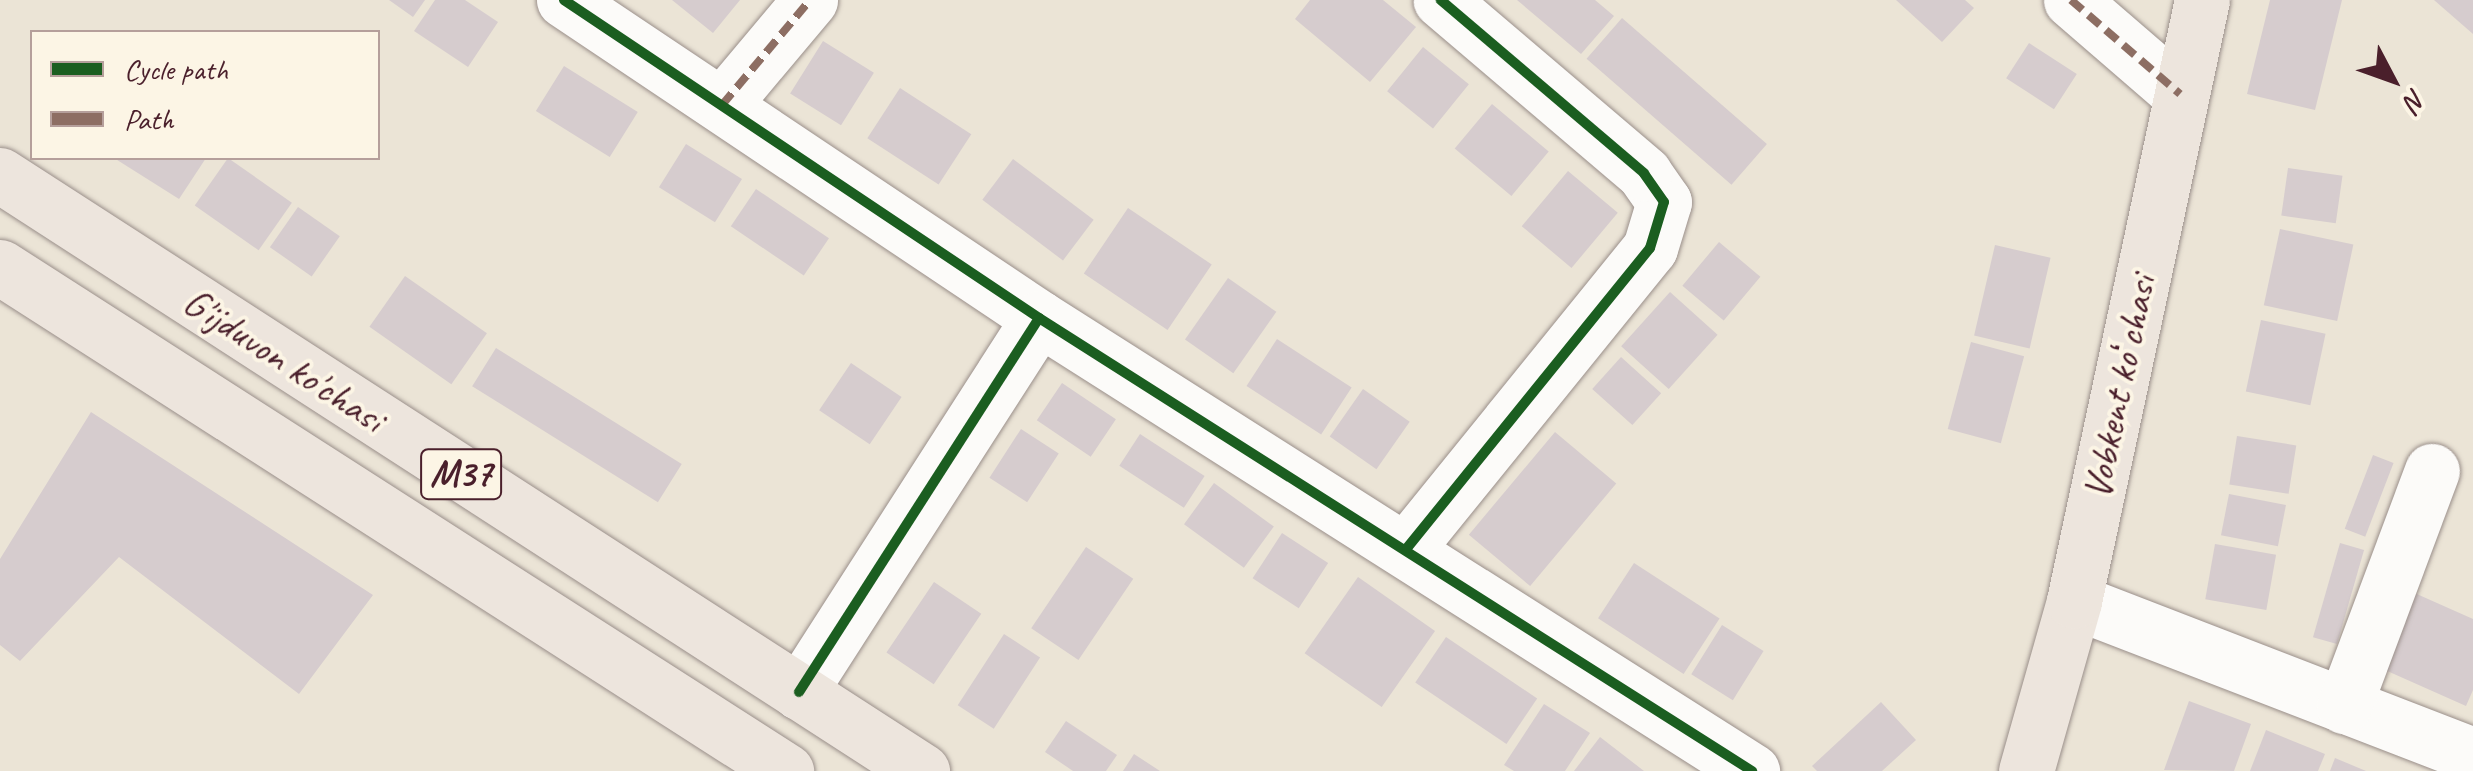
<!DOCTYPE html>
<html>
<head>
<meta charset="utf-8">
<style>
	body { margin:0 }
	#map { position:relative; width:2473px; height:771px; overflow:hidden; background:#ebe4d6; font-family:Caveat,sans-serif }
	div>[style] { position:absolute }
	.building>* { inset:0; background:#d6ccce; transform-origin:0 0 }
	.roads { filter:drop-shadow(0 0 2px #9a8f8a) drop-shadow(0 0 2px #9a8f8a) }
	.minor>* { height:55px; margin:-27.5px; padding:0 27.5px; transform-origin:27.5px; border-radius:27.5px; background:#fcfbf9 }
	.major>* { height:55px; margin:-27.5px; padding:0 27.5px; transform-origin:27.5px; border-radius:27.5px; background:#ede5dd }
	.quiet>* { height:8px; margin-top:-4px; transform-origin:0; background:repeating-linear-gradient(90deg,#8d6e63 0 15px,transparent 0 23px) }
	.cycleway>* { height:10px; margin:-5px; padding:0 5px; transform-origin:5px; border-radius:5px; background:#1b5e20 }
	span { translate:-50% -50%; white-space:nowrap; text-align:center; line-height:1.15; -webkit-text-stroke:8px #fcf5e5; paint-order:stroke }
	.shield-label span { padding:2px 8px; background:#fcf5e5; border:2px solid; border-radius:8px; -webkit-text-stroke-width:0 }
	.shield-label { font-size:38px; color:#4a1f2b; font-weight:700 }
	.street-label { font-size:40px; color:#4a1f2b }
	.legend { position:absolute; left:30px; top:30px; width:350px; height:130px; box-sizing:border-box; background:#fcf5e5; border:2px solid #b59f9b; margin:0; padding:12px 18px; list-style:none; font-size:30px; color:#4a1f2b }
	.legend li { display:flex; align-items:center; gap:20px; height:50px }
	.legend b { width:50px; border:2px solid #b59f9b }
	.north { position:absolute; left:2343px; top:30px; width:100px; height:100px; -webkit-text-stroke:8px #fcf5e5; paint-order:stroke; rotate:131deg; font-size:28px; font-weight:700; line-height:40px; text-align:center; color:#4a1f2b }
	.north::after { content:''; display:block; margin:auto; width:35px; height:45px; background:#4a1f2b; clip-path:polygon(50% 0,100% 100%,50% 72%,0 100%) }
</style>
</head>
<body>
<div id="map">
	<div class="building">
		<i style="clip-path:polygon(389px 0,425px 0,413px 17px)"></i>
		<i style="clip-path:polygon(435px 0,465px 0,498px 22px,468px 67px,414px 31px)"></i>
		<i style="clip-path:polygon(672px 0,740px 0,713px 33px)"></i>
		<i style="clip-path:polygon(1310px 0,1383px 0,1416px 27px,1370px 82px,1295px 19px)"></i>
		<i style="clip-path:polygon(1517px 0,1595px 0,1614px 16px,1581px 54px)"></i>
		<i style="clip-path:polygon(1896px 0,1965px 0,1974px 8px,1942px 42px)"></i>
		<i style="clip-path:polygon(2270px 0,2342px 0,2315px 110px,2247px 94px)"></i>
		<i style="clip-path:polygon(2434px 0,2473px 0,2473px 34px)"></i>
		<i style="left:1622px;top:18px;width:192px;height:54px;rotate:41deg"></i>
		<i style="left:823px;top:41px;width:60px;height:62px;rotate:32deg"></i>
		<i style="left:2029px;top:43px;width:57px;height:42px;rotate:33deg"></i>
		<i style="left:1423px;top:47px;width:59px;height:57px;rotate:39deg"></i>
		<i style="left:564px;top:66px;width:87px;height:53px;rotate:32deg"></i>
		<i style="left:900px;top:88px;width:85px;height:60px;rotate:33deg"></i>
		<i style="left:1492px;top:104px;width:74px;height:58px;rotate:40deg"></i>
		<i style="left:686px;top:144px;width:66px;height:51px;rotate:32deg"></i>
		<i style="clip-path:polygon(114px 158px,206px 158px,179px 199px)"></i>
		<i style="left:228px;top:158px;width:78px;height:58px;rotate:35deg"></i>
		<i style="left:1013px;top:159px;width:101px;height:51px;rotate:37deg"></i>
		<i style="left:2288px;top:168px;width:55px;height:48px;rotate:8deg"></i>
		<i style="left:1568px;top:171px;width:65px;height:72px;rotate:40deg"></i>
		<i style="left:756px;top:189px;width:88px;height:45px;rotate:34deg"></i>
		<i style="left:298px;top:207px;width:51px;height:49px;rotate:35deg"></i>
		<i style="left:1128px;top:208px;width:101px;height:79px;rotate:34deg"></i>
		<i style="left:2280px;top:229px;width:75px;height:78px;rotate:12deg"></i>
		<i style="left:1719px;top:242px;width:54px;height:57px;rotate:40deg"></i>
		<i style="left:1995px;top:245px;width:57px;height:93px;rotate:13deg"></i>
		<i style="left:405px;top:276px;width:100px;height:62px;rotate:35deg"></i>
		<i style="left:1228px;top:278px;width:59px;height:75px;rotate:35deg"></i>
		<i style="left:1670px;top:292px;width:64px;height:73px;rotate:42deg"></i>
		<i style="left:2261px;top:320px;width:66px;height:73px;rotate:12deg"></i>
		<i style="left:1277px;top:339px;width:89px;height:56px;rotate:33deg"></i>
		<i style="left:1971px;top:342px;width:55px;height:90px;rotate:15deg"></i>
		<i style="left:496px;top:348px;width:219px;height:45px;rotate:32deg"></i>
		<i style="left:1621px;top:357px;width:54px;height:43px;rotate:42deg"></i>
		<i style="left:851px;top:363px;width:61px;height:57px;rotate:34deg"></i>
		<i style="left:1062px;top:383px;width:65px;height:45px;rotate:34deg"></i>
		<i style="left:1363px;top:389px;width:57px;height:58px;rotate:35deg"></i>
		<i style="clip-path:polygon(91px 412px,373px 595px,299px 694px,119px 557px,20px 661px,0 645px,0 559px)"></i>
		<i style="left:1021px;top:429px;width:45px;height:58px;rotate:33deg"></i>
		<i style="left:1555px;top:432px;width:80px;height:134px;rotate:40deg"></i>
		<i style="left:1140px;top:434px;width:77px;height:38px;rotate:33deg"></i>
		<i style="left:2237px;top:436px;width:60px;height:49px;rotate:9deg"></i>
		<i style="left:2373px;top:455px;width:22px;height:79px;rotate:21deg"></i>
		<i style="left:1214px;top:483px;width:74px;height:51px;rotate:36deg"></i>
		<i style="left:2229px;top:494px;width:58px;height:42px;rotate:11deg"></i>
		<i style="left:1282px;top:533px;width:55px;height:54px;rotate:33deg"></i>
		<i style="left:2340px;top:543px;width:25px;height:98px;rotate:16deg"></i>
		<i style="left:2215px;top:544px;width:62px;height:56px;rotate:10deg"></i>
		<i style="left:1086px;top:547px;width:57px;height:98px;rotate:34deg"></i>
		<i style="left:1634px;top:563px;width:102px;height:66px;rotate:33deg"></i>
		<i style="left:1358px;top:577px;width:94px;height:93px;rotate:35deg"></i>
		<i style="left:934px;top:582px;width:57px;height:85px;rotate:34deg"></i>
		<i style="clip-path:polygon(2410px 591px,2473px 619px,2473px 690px,2466px 706px,2376px 666px)"></i>
		<i style="left:1722px;top:625px;width:49px;height:58px;rotate:32deg"></i>
		<i style="left:1004px;top:634px;width:43px;height:85px;rotate:33deg"></i>
		<i style="left:1446px;top:637px;width:110px;height:55px;rotate:34deg"></i>
		<i style="clip-path:polygon(2189px 701px,2251px 724px,2234px 771px,2164px 770px)"></i>
		<i style="clip-path:polygon(1881px 702px,1916px 740px,1882px 771px,1817px 771px,1812px 766px)"></i>
		<i style="clip-path:polygon(1544px 704px,1590px 733px,1565px 771px,1514px 771px,1504px 765px)"></i>
		<i style="clip-path:polygon(1066px 721px,1117px 755px,1106px 771px,1073px 771px,1045px 752px)"></i>
		<i style="clip-path:polygon(2266px 730px,2325px 754px,2318px 771px,2250px 771px)"></i>
		<i style="clip-path:polygon(1600px 737px,1644px 771px,1574px 771px)"></i>
		<i style="clip-path:polygon(1134px 754px,1160px 771px,1123px 771px)"></i>
		<i style="clip-path:polygon(2335px 758px,2366px 771px,2330px 771px)"></i>
	</div>
	<div class="roads">
		<div class="minor">
			<i style="left:564px;top:0;width:572px;rotate:33.8deg"></i>
			<i style="left:1039px;top:318px;width:845px;rotate:32.43deg"></i>
			<i style="left:2071px;top:0;width:144px;rotate:40.8deg"></i>
			<i style="left:722px;top:105px;width:137px;rotate:-50deg"></i>
			<i style="left:1407px;top:548px;width:386px;rotate:-51deg"></i>
			<i style="left:1650px;top:248px;width:48px;rotate:-73.1deg"></i>
			<i style="left:1664px;top:202px;width:35px;rotate:-125deg"></i>
			<i style="left:1644px;top:173px;width:267px;rotate:-139.6deg"></i>
			<i style="left:2074px;top:601px;width:428px;rotate:21.1deg"></i>
			<i style="left:799px;top:692px;width:444px;rotate:-57.3deg"></i>
			<i style="left:2344px;top:706px;width:251px;rotate:-69.5deg"></i>
		</div>
		<div class="major">
			<i style="left:0;top:175px;width:1098px;rotate:32.88deg"></i>
			<i style="left:0;top:267px;width:934px;rotate:32.67deg"></i>
			<i style="left:2026px;top:771px;width:177px;rotate:-74.2deg"></i>
			<i style="left:2074px;top:601px;width:614px;rotate:-77.98deg"></i>
		</div>
	</div>
	<div class="quiet">
		<i style="left:2071px;top:0;width:144px;rotate:40.8deg"></i>
		<i style="left:722px;top:105px;width:137px;rotate:-50deg"></i>
	</div>
	<div class="cycleway">
		<i style="left:564px;top:0;width:572px;rotate:33.8deg"></i>
		<i style="left:1039px;top:318px;width:845px;rotate:32.43deg"></i>
		<i style="left:1407px;top:548px;width:386px;rotate:-51deg"></i>
		<i style="left:1650px;top:248px;width:48px;rotate:-73.1deg"></i>
		<i style="left:1664px;top:202px;width:35px;rotate:-125deg"></i>
		<i style="left:1644px;top:173px;width:267px;rotate:-139.6deg"></i>
		<i style="left:799px;top:692px;width:444px;rotate:-57.3deg"></i>
	</div>
	<div class="shield-label">
		<span style="left:461px;top:474px">M37</span>
	</div>
	<div class="street-label">
		<span style="left:284px;top:360px;rotate:33deg">G'ijduvon ko'chasi</span>
		<span style="left:2119px;top:387px;rotate:-78deg">Vobkent koʻchasi</span>
	</div>
	<ul class="legend">
	<li><b style="height:12px;background:#1b5e20"></b>Cycle path</li>
	<li><b style="height:12px;background:#8d6e63"></b>Path</li>
	</ul>
	<div class="north">N</div>
</div>
</body>
</html>
